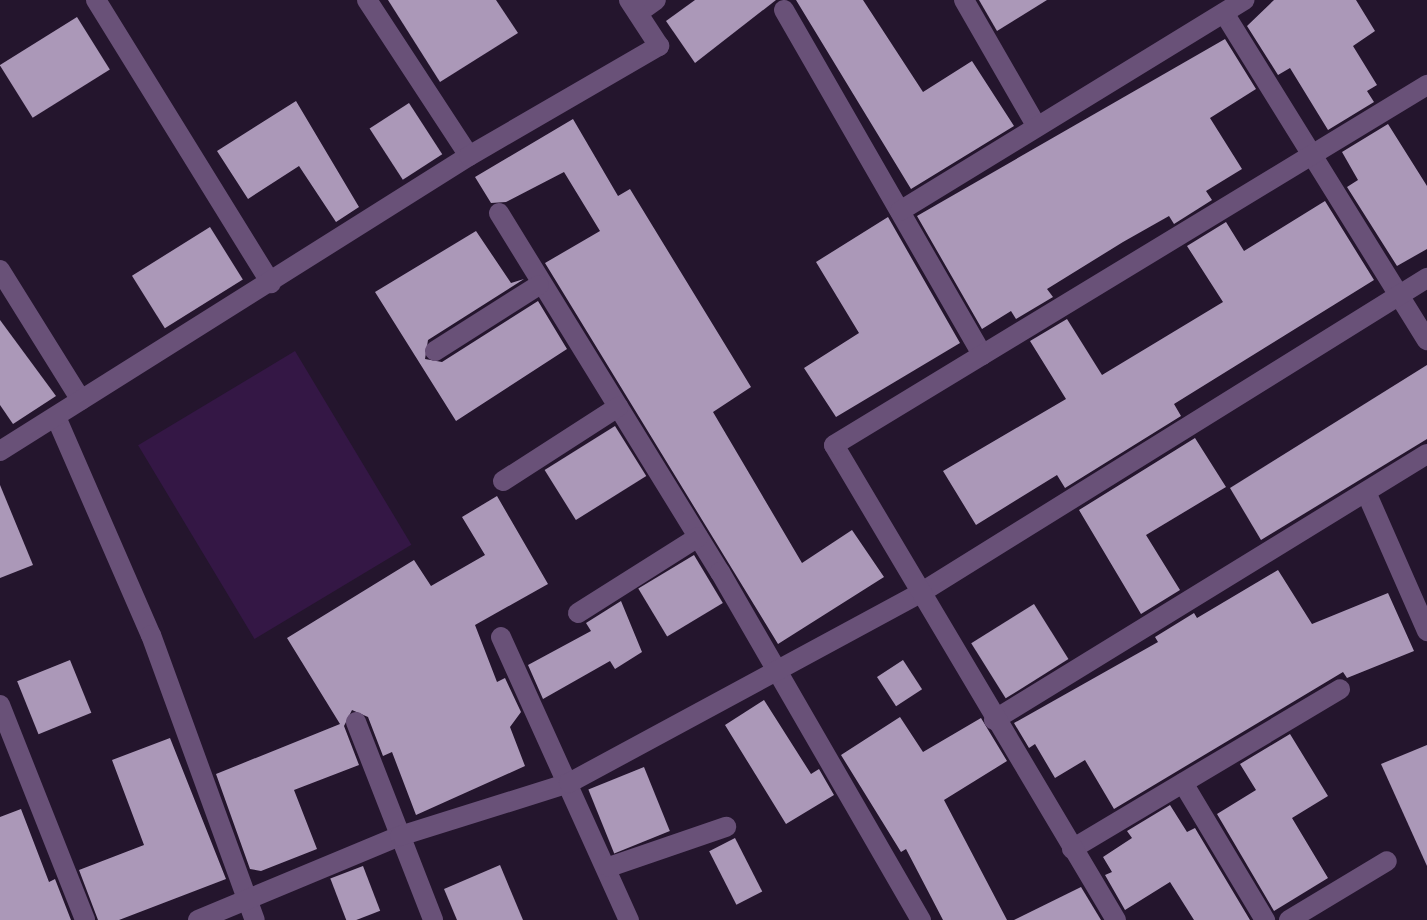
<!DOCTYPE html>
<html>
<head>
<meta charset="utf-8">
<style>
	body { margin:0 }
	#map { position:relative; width:1427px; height:920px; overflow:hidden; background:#24152d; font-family:Jost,sans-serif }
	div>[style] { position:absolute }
	.green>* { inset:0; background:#341745; transform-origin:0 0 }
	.building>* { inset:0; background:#ab98b8; transform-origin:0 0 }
	.street>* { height:20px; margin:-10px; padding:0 10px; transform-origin:10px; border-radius:10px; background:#695178 }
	span { translate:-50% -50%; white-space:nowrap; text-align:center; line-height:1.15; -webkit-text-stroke:8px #1b0c23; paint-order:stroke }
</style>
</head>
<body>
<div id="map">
	<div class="green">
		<i style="left:295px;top:351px;width:226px;height:183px;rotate:59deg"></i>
	</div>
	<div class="building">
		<i style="clip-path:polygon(388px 0,496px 0,518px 33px,440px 82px)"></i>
		<i style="clip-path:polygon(695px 0,776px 0,695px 63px,666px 21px)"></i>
		<i style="clip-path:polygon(796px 0,863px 0,923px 92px,972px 61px,1014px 126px,911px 189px)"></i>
		<i style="clip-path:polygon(979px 0,1047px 0,997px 31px)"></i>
		<i style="clip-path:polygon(1274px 0,1356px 0,1375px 31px,1353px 46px,1377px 85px,1367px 91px,1374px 102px,1328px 130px,1290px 68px,1278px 75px,1247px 26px)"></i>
		<i style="left:77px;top:17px;width:62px;height:91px;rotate:58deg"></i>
		<i style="clip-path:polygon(1225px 39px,1256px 89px,1210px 118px,1242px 169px,1206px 191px,1212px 200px,1174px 224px,1169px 216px,1123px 242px,1047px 289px,1053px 297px,1016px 319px,1011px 311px,982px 329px,917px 216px)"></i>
		<i style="clip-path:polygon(296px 101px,359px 207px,336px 222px,299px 166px,248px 199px,217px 151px)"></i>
		<i style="left:409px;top:103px;width:61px;height:47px;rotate:57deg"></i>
		<i style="clip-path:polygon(573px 119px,618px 196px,630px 189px,751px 387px,713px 412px,802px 563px,852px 530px,884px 577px,778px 644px,545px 263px,600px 231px,564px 172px,506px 202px,491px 203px,475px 177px)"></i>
		<i style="clip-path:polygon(1388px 124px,1427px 186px,1427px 249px,1397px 266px,1347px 187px,1358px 180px,1342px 152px)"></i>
		<i style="clip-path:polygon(1325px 201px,1374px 280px,1174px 404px,1181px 416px,1065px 488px,1057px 475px,976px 525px,943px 471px,1066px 399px,1030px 341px,1067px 319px,1102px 375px,1223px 302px,1187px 246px,1226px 222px,1244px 251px)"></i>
		<i style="clip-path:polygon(888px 217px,960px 343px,836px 417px,804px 368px,859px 333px,816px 262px)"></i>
		<i style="left:210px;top:227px;width:62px;height:92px;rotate:58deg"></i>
		<i style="clip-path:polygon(476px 231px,511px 283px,524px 279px,428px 340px,425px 359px,442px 362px,538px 301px,567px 349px,456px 421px,375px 292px)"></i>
		<i style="clip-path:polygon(0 320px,56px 396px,13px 424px,0 405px)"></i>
		<i style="clip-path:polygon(1427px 365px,1427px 439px,1261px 540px,1230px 488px)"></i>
		<i style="left:615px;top:426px;width:59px;height:83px;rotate:58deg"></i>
		<i style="clip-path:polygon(1195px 438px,1226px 487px,1146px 535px,1180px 590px,1141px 614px,1079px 510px)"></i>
		<i style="clip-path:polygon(0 485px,33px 565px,0 578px)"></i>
		<i style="clip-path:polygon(497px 496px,548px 584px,475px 625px,497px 682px,505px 678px,521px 712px,510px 727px,525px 766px,416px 815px,392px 752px,383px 756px,368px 717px,352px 710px,344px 726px,359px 765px,294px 790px,317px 849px,261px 871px,250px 869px,216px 774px,340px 724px,287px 638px,414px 560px,431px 586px,485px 555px,462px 517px)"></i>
		<i style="left:694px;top:555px;width:56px;height:65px;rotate:59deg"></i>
		<i style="clip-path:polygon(1278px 570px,1312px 624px,1388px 593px,1414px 651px,1347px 678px,1343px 672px,1114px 809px,1085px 760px,1055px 778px,1035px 744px,1029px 748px,1014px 723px,1158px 642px,1155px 637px,1194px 613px,1197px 618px)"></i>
		<i style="clip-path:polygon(621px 601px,642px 652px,615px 669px,610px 661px,543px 699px,528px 665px,591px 631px,586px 623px)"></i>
		<i style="left:1034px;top:604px;width:65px;height:74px;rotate:58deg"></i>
		<i style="left:70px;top:660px;width:57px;height:57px;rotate:68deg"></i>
		<i style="left:903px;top:660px;width:35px;height:31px;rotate:57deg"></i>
		<i style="clip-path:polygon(764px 700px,811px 774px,819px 769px,834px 795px,786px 824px,725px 725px)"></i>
		<i style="clip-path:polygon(900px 717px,923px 752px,981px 718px,1007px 761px,944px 800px,1007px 920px,943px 920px,906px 849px,901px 852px,841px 755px)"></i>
		<i style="clip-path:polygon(1290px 734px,1328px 796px,1292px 818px,1328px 878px,1274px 911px,1217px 814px,1256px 790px,1240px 764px)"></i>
		<i style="clip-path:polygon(170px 738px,226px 879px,119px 920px,98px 920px,79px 870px,144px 845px,112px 760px)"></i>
		<i style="clip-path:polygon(1427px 745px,1427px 866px,1381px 764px)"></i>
		<i style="left:644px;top:767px;width:69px;height:60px;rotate:68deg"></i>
		<i style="clip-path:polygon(1170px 805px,1187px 832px,1195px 828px,1250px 920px,1194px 920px,1170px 882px,1125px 910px,1105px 875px,1112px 872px,1103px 857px,1132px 838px,1127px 831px)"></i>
		<i style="clip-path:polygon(21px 809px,49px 882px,55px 879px,71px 920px,0 920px,0 817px)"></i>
		<i style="left:735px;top:838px;width:60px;height:29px;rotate:63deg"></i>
		<i style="clip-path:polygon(500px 865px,523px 920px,457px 920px,444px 889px)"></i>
		<i style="left:363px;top:866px;width:48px;height:35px;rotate:69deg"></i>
		<i style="clip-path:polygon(1081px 887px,1101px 920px,1014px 920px)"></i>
	</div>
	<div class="street">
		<i style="left:96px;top:0;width:333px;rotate:58.3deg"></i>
		<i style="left:367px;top:0;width:186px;rotate:56.8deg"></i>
		<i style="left:964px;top:0;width:146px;rotate:60.1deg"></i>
		<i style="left:784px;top:10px;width:398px;rotate:60.1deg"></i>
		<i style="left:638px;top:13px;width:22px;rotate:-36deg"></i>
		<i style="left:1224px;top:13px;width:385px;rotate:58.2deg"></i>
		<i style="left:900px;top:211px;width:404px;rotate:-31.5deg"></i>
		<i style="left:499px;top:213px;width:422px;rotate:58.4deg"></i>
		<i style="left:720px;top:572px;width:402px;rotate:60deg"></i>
		<i style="left:0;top:270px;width:153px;rotate:58.1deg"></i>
		<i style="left:435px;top:351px;width:123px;rotate:-32.4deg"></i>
		<i style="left:56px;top:417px;width:238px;rotate:66.5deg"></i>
		<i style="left:151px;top:635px;width:303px;rotate:70deg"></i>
		<i style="left:0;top:451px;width:554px;rotate:-32.17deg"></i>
		<i style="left:469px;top:156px;width:220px;rotate:-30.1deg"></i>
		<i style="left:659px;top:46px;width:55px;rotate:-123.1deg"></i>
		<i style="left:503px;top:481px;width:137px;rotate:-32.8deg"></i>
		<i style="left:1366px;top:492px;width:152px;rotate:66.3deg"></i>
		<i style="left:578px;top:613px;width:142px;rotate:-32.3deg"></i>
		<i style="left:501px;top:637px;width:311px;rotate:65.7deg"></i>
		<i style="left:0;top:705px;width:231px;rotate:68.4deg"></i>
		<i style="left:994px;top:720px;width:508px;rotate:-31.56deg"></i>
		<i style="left:356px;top:722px;width:212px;rotate:68.7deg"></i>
		<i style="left:1183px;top:783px;width:160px;rotate:59.1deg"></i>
		<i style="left:1072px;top:849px;width:312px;rotate:-30.8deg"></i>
		<i style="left:609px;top:867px;width:124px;rotate:-18.9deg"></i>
		<i style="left:198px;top:920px;width:219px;rotate:-22.6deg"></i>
		<i style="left:400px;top:836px;width:177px;rotate:-17.4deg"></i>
		<i style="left:569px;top:783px;width:401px;rotate:-28.4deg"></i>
		<i style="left:922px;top:592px;width:595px;rotate:-31.87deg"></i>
		<i style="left:1116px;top:920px;width:552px;rotate:-120.7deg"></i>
		<i style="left:834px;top:445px;width:694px;rotate:-31.26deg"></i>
		<i style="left:1289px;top:920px;width:114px;rotate:-31deg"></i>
	</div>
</div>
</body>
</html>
